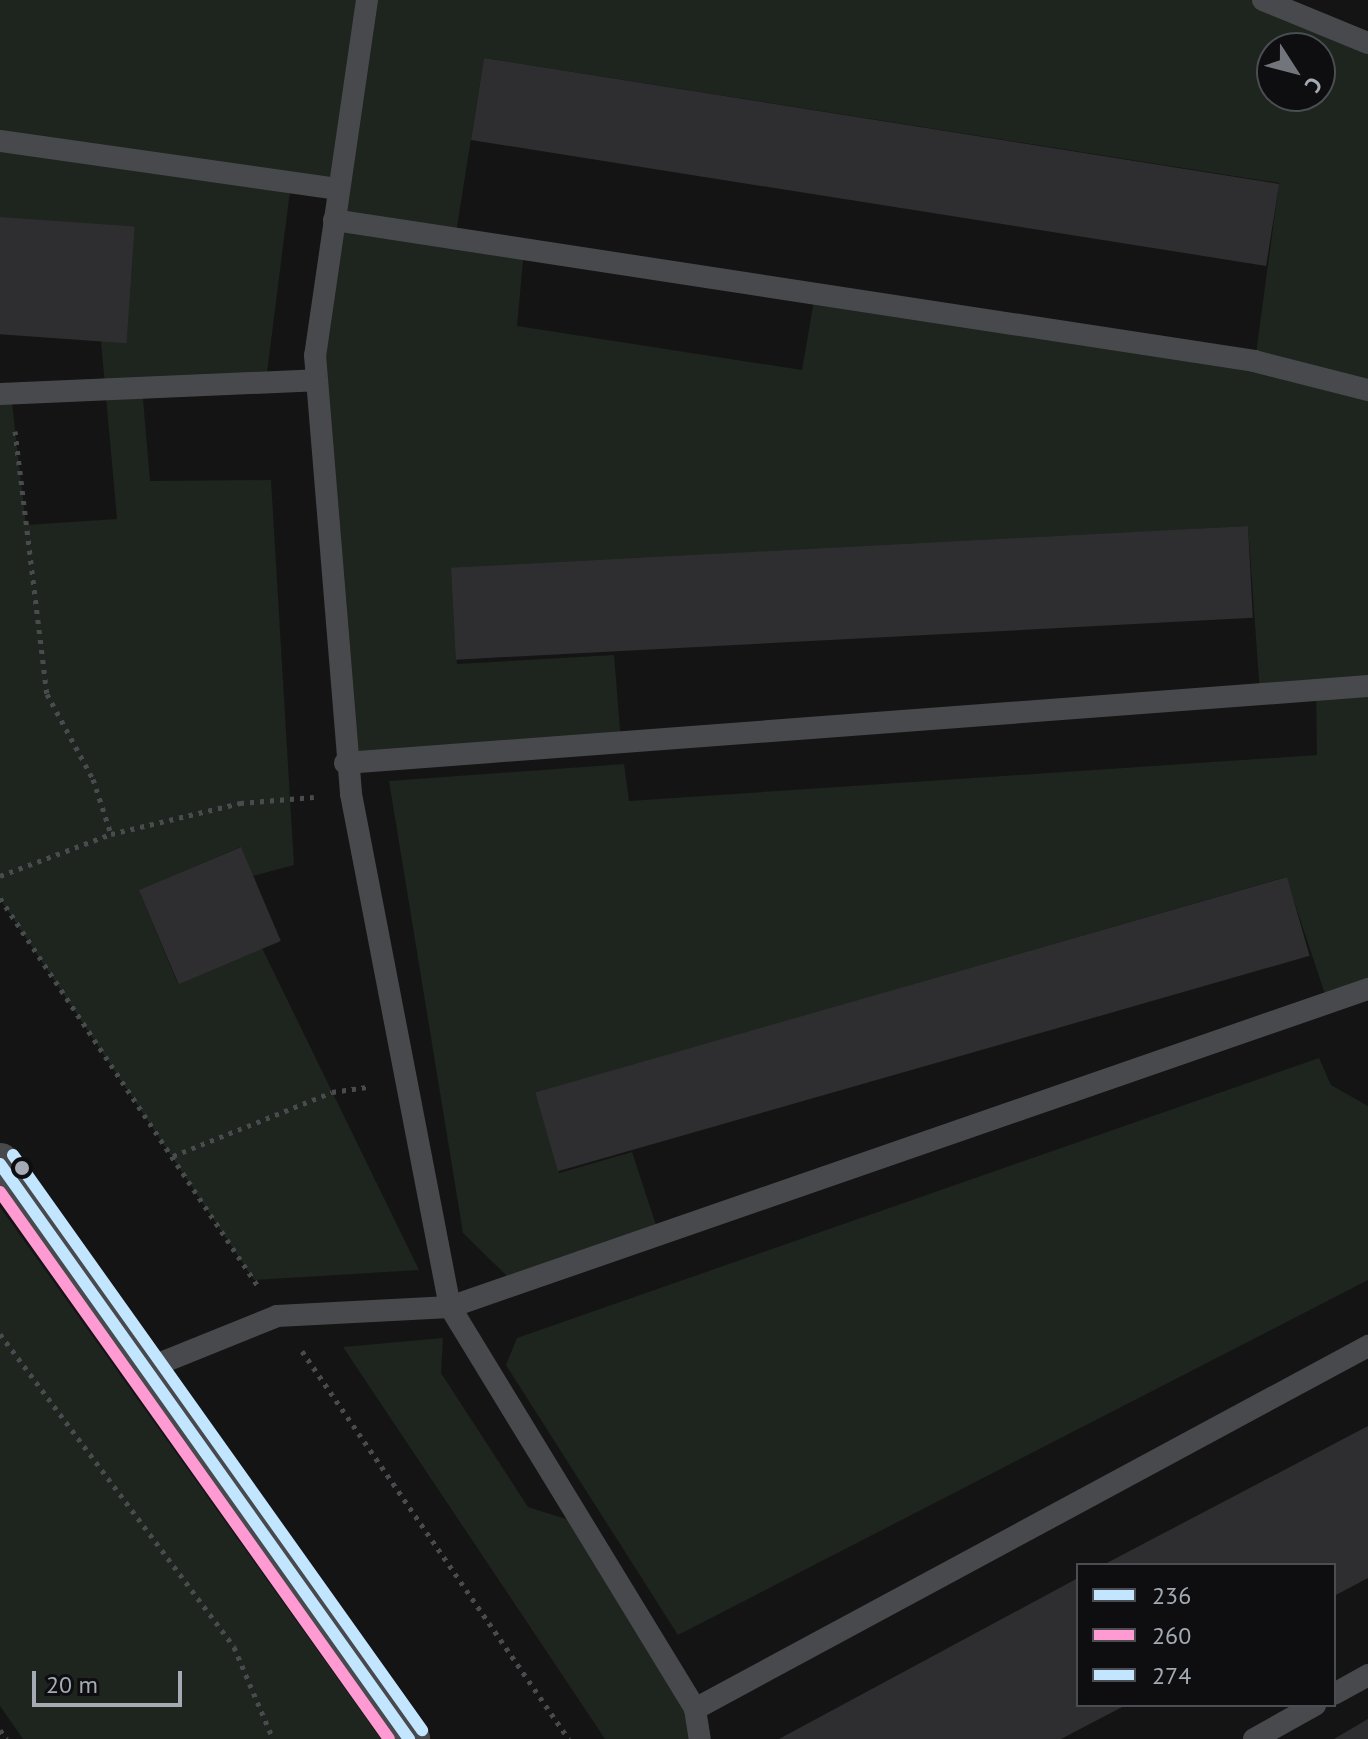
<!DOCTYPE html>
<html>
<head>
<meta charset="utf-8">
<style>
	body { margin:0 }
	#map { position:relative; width:1368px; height:1739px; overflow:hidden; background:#141414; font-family:"PT Sans",sans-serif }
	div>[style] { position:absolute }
	.green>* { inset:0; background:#1e241e }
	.building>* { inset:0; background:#2e2e30; transform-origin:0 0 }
	.path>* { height:5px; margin-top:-2.5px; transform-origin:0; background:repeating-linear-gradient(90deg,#4a4b4e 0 4px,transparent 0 10px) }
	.service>* { height:22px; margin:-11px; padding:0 11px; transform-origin:11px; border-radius:11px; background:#48494c }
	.minor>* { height:42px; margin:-21px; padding:0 21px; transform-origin:21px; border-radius:21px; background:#48494c }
	.bus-1>* { height:12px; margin:-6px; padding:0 6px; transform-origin:6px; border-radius:6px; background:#c2e6ff }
	.bus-2>* { height:12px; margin:-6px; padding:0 6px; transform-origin:6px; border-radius:6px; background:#ff9ad2 }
	.bus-3>* { height:12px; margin:-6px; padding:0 6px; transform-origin:6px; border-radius:6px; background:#c2e6ff }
	.dots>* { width:22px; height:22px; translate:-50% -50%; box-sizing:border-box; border:4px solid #0e0e10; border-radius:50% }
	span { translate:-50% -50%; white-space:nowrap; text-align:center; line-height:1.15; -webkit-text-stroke:7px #0e0e10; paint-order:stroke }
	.legend { position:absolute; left:1076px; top:1563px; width:260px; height:144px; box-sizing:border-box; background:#0e0e10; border:2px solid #4a4d52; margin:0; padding:10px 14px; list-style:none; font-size:24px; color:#a5abb4 }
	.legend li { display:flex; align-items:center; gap:16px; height:40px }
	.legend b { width:40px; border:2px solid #4a4d52 }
	.north { position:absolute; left:1256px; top:32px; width:80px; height:80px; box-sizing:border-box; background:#0e0e10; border:2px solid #4a4d52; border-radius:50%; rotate:126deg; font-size:22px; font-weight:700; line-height:32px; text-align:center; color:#a5abb4 }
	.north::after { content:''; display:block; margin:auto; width:28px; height:36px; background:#72767c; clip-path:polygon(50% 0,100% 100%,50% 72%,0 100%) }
	.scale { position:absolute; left:32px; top:1671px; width:150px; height:36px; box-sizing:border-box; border:4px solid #a5abb4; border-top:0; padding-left:10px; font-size:24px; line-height:28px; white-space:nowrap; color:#a5abb4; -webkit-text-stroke:6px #0e0e10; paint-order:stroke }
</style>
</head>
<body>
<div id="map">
	<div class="green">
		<i style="clip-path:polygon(evenodd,0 0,1263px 0,1368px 43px,1368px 989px,1328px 1003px,1286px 877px,537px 1093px,559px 1173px,632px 1152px,659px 1234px,515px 1284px,463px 1233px,389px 781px,624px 764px,629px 801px,1317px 755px,1316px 690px,1260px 694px,1248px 526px,452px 572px,457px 664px,614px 655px,621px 742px,345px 763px,315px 355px,338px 190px,291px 183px,266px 381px,142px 387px,150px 481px,271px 480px,294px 865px,253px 876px,240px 847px,139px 891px,178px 984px,262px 948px,419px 1270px,254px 1280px,0 899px,0 394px,11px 394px,26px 525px,117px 519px,101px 341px,0 217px,0 0,1272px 48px,1320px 48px,1320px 96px,1272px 96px,1272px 48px,0 0,484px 58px,1279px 183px,1255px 361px,815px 295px,802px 370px,517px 326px,524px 250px,455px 239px,484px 58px)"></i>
		<i style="clip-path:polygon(1319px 1058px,1331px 1085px,1368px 1106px,1368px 1280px,678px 1635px,506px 1365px,517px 1338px)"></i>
		<i style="clip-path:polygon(0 1207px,381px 1739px,23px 1739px,0 1706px)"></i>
		<i style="clip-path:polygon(443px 1338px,441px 1373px,528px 1507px,582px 1524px,695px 1709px,695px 1739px,605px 1739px,343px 1347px)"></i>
	</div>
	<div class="building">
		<i style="left:484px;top:58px;width:805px;height:83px;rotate:9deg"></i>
		<i style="left:0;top:217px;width:135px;height:117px;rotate:4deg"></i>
		<i style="left:1248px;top:526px;width:92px;height:798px;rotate:87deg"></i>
		<i style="left:241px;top:847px;width:102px;height:111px;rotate:67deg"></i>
		<i style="left:1287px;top:877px;width:82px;height:782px;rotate:74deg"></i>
		<i style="clip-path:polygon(1368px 1426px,1368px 1578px,1334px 1596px,1334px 1565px,1103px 1565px)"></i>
		<i style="clip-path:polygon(1078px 1578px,1078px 1705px,1126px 1705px,1061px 1739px,779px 1739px)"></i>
		<i style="clip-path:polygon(1368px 1719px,1368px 1739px,1334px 1739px)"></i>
	</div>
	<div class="path">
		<i style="left:15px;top:431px;width:265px;rotate:83.1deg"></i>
		<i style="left:47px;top:694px;width:97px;rotate:61.6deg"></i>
		<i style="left:93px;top:779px;width:58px;rotate:71.9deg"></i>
		<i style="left:0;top:876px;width:119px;rotate:-20.7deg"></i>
		<i style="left:111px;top:834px;width:133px;rotate:-13.5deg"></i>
		<i style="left:240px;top:803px;width:74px;rotate:-4.6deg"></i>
		<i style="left:0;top:898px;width:466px;rotate:56.4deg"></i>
		<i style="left:173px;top:1156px;width:171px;rotate:-21.9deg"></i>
		<i style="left:332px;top:1092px;width:37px;rotate:-8deg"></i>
		<i style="left:0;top:1334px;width:391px;rotate:53.2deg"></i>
		<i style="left:234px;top:1647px;width:100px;rotate:67deg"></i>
		<i style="left:302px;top:1351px;width:471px;rotate:55.5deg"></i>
		<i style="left:0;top:1730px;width:11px;rotate:52deg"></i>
	</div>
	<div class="service">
		<i style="left:367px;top:0;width:359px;rotate:98.3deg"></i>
		<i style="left:315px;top:355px;width:440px;rotate:85.3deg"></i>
		<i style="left:351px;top:794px;width:522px;rotate:79.08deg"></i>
		<i style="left:450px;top:1307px;width:471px;rotate:58.6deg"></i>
		<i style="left:695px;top:1709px;width:30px;rotate:81deg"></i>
		<i style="left:1263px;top:0;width:113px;rotate:22.3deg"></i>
		<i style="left:0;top:141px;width:342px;rotate:8.1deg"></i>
		<i style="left:334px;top:220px;width:931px;rotate:8.71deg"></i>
		<i style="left:1254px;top:361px;width:118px;rotate:14.3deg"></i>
		<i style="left:0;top:394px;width:316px;rotate:-2.5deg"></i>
		<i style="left:345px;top:763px;width:1026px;rotate:-4.3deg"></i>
		<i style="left:146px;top:1369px;width:141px;rotate:-22deg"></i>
		<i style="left:277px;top:1316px;width:173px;rotate:-3deg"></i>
		<i style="left:450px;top:1307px;width:972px;rotate:-19.11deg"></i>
		<i style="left:1334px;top:1694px;width:39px;rotate:-29deg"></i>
		<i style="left:695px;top:1709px;width:765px;rotate:-28.34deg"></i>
		<i style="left:1254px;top:1739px;width:70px;rotate:-29.1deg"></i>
	</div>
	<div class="minor">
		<i style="left:0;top:1164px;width:706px;rotate:54.58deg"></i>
	</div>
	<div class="bus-1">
		<i style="left:0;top:1164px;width:706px;rotate:54.58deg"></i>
	</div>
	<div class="bus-2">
		<i style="left:0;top:1192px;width:671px;rotate:54.58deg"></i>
	</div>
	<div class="bus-3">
		<i style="left:13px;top:1155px;width:706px;rotate:54.58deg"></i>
	</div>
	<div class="dots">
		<i style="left:22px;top:1168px;background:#a5abb4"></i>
	</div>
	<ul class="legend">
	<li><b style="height:10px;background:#c2e6ff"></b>236</li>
	<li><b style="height:10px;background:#ff9ad2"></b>260</li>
	<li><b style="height:10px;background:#c2e6ff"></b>274</li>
	</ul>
	<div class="north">С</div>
	<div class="scale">20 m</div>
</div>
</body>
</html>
